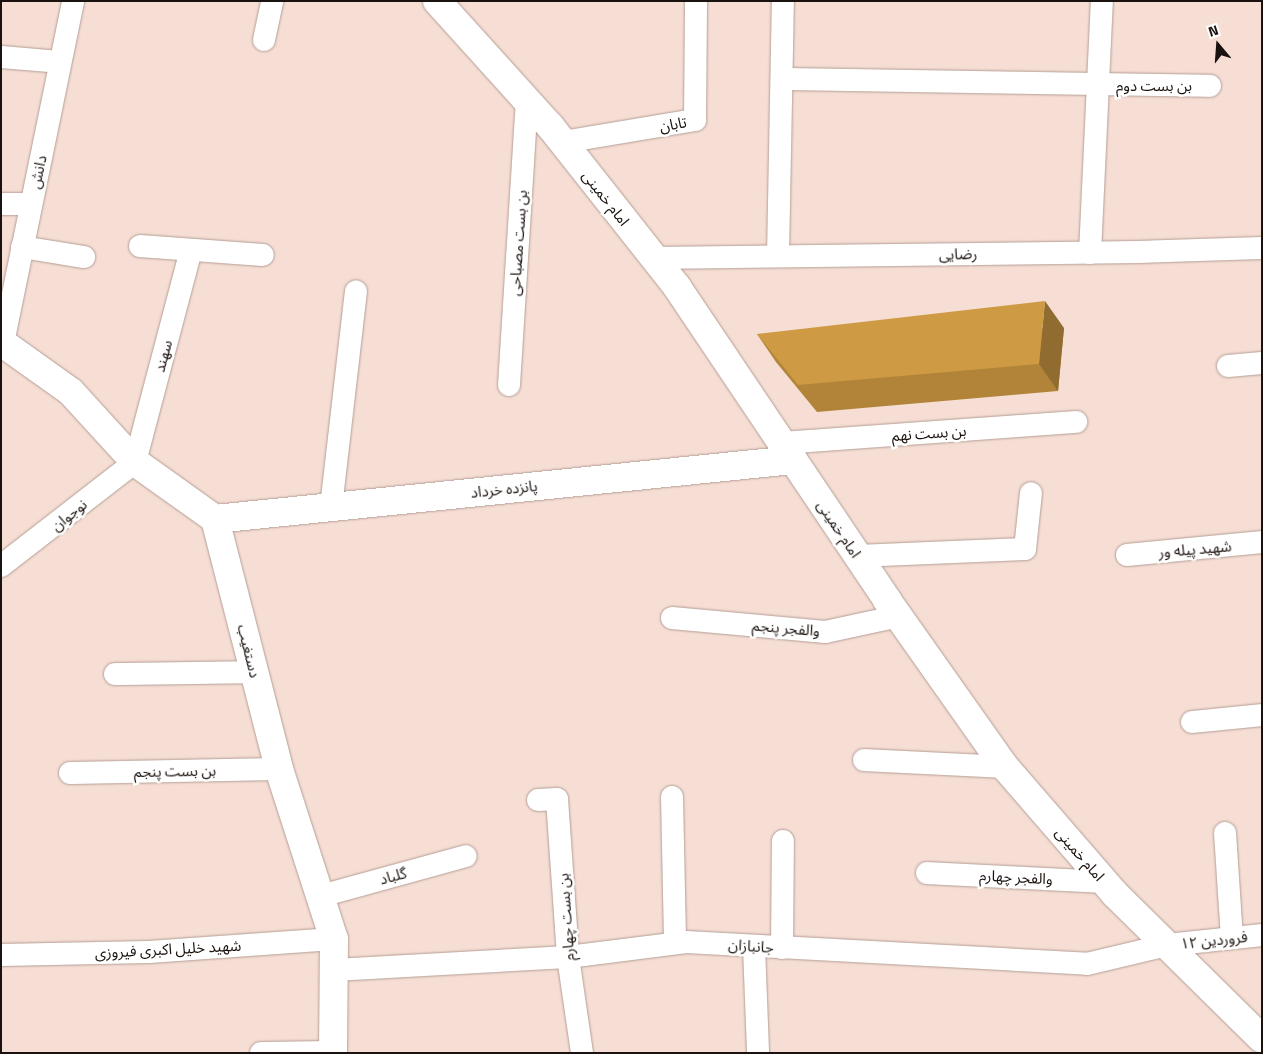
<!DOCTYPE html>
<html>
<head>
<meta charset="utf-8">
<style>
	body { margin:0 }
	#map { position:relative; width:1263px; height:1054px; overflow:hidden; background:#f6ded4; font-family:"Titillium Web","Noto Sans Arabic",sans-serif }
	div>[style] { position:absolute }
	.roads { filter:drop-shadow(0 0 1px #b49e95) drop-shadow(0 0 1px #b49e95) }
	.minor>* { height:22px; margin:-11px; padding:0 11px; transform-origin:11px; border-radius:11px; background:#fff }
	.tertiary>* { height:28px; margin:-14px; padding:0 14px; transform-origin:14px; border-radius:14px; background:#fff }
	.primary>* { height:28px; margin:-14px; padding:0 14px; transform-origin:14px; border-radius:14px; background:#fff }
	.wall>* { inset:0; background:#b1843a }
	.shaded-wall>* { inset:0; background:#906c30 }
	.building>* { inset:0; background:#ce9a44 }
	span { translate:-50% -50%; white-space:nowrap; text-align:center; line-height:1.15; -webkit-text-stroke:5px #fff; paint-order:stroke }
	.street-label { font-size:15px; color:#1a120e }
	.frame { position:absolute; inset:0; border:2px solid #1a120e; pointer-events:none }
	.north { position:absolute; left:1193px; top:20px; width:50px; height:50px; -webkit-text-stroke:4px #fff; paint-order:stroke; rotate:342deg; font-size:14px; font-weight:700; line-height:20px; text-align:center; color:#1a120e }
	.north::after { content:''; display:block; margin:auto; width:18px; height:22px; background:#1a120e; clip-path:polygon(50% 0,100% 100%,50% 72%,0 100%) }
</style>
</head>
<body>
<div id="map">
	<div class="roads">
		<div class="minor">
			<i style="left:264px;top:40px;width:40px;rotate:-78deg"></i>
			<i style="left:1px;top:57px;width:59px;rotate:4.8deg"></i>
			<i style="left:782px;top:79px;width:428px;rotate:0.9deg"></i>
			<i style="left:563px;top:142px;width:134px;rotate:-9.5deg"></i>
			<i style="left:695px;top:120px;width:119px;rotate:-89.5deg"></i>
			<i style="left:1px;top:204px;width:30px"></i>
			<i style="left:140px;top:246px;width:123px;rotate:4.2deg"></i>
			<i style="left:22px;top:247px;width:63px;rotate:9.2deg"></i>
			<i style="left:1090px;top:253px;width:252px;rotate:-87.3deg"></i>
			<i style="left:778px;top:256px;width:255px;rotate:-88.9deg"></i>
			<i style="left:653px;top:258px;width:486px;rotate:-0.7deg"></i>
			<i style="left:1139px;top:252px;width:123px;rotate:-1.9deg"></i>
			<i style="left:3px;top:343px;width:349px;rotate:-78.4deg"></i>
			<i style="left:1228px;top:366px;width:34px;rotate:-5deg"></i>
			<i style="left:509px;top:385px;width:285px;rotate:-86.4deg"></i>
			<i style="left:782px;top:443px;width:295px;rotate:-4.1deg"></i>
			<i style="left:331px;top:507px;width:217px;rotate:-83.4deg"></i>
			<i style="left:1127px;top:555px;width:136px;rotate:-5.5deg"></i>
			<i style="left:857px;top:556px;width:168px;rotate:-2.4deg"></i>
			<i style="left:1025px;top:549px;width:56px;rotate:-83.9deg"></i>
			<i style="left:1px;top:566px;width:170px;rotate:-37.8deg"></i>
			<i style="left:135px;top:462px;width:219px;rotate:-75.2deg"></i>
			<i style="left:672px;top:618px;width:154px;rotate:5.2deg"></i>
			<i style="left:825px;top:632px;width:76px;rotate:-12.2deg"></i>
			<i style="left:115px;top:674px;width:139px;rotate:-0.8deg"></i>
			<i style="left:1192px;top:722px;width:70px;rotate:-5.7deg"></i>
			<i style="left:864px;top:760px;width:141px;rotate:2.8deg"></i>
			<i style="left:70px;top:773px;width:209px;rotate:-1.1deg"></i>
			<i style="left:672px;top:797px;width:146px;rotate:88.8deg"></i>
			<i style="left:538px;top:800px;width:19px;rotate:-3deg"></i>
			<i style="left:557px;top:799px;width:158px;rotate:86deg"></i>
			<i style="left:568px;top:957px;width:97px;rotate:81.7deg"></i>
			<i style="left:1225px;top:833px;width:105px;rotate:86.2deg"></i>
			<i style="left:927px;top:873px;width:177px;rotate:2.9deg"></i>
			<i style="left:321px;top:896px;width:150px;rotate:-15.4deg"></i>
			<i style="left:754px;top:947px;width:106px;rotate:87.8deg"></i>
			<i style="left:782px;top:948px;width:107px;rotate:-89.5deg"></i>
			<i style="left:1px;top:955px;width:148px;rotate:-1.2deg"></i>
			<i style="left:149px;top:952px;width:185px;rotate:-4deg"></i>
			<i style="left:334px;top:970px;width:234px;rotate:-3.2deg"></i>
			<i style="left:568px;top:957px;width:119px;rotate:-7.2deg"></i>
			<i style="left:686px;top:942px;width:402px;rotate:3.1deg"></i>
			<i style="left:1087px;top:964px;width:82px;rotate:-13.4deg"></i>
			<i style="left:1167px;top:945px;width:96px;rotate:-6deg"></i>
			<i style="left:261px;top:1053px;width:72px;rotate:-0.8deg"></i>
		</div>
		<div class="tertiary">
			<i style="left:1px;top:342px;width:86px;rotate:35.5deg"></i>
			<i style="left:71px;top:392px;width:95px;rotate:47.6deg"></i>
			<i style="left:135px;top:462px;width:98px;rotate:35.5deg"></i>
			<i style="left:215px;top:519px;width:258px;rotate:75.6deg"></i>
			<i style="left:279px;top:769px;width:179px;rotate:72.1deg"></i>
			<i style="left:334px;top:939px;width:114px;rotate:90.5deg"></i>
			<i style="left:215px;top:519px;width:581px;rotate:-5.83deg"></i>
		</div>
		<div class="primary">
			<i style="left:437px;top:1px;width:169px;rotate:47.9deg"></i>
			<i style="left:550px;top:126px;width:205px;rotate:51.7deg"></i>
			<i style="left:677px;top:287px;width:377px;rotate:56.1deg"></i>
			<i style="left:887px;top:600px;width:204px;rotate:54.8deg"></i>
			<i style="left:1005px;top:767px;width:168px;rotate:49.1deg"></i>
			<i style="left:1115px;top:894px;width:206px;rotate:44.6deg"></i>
		</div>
	</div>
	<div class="wall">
		<i style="clip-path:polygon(1064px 328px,1058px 391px,817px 412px,776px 362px,757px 334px)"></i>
	</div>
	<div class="shaded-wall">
		<i style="clip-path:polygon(1045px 301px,1064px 328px,1058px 391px,1039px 364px)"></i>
	</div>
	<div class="building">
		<i style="clip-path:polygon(1045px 301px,1039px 364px,798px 385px,757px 334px)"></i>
	</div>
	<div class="street-label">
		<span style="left:1154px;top:86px">بن بست دوم</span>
		<span style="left:673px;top:124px;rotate:-10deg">تابان</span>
		<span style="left:38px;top:172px;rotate:-78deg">دانش</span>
		<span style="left:606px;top:198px;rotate:52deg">امام خمینی</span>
		<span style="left:518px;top:243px;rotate:-86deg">بن بست مصباحی</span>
		<span style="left:958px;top:254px;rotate:-1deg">رضایی</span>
		<span style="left:163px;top:356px;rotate:-75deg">سهند</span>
		<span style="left:929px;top:433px;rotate:-4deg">بن بست نهم</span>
		<span style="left:504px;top:489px;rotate:-6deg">پانزده خرداد</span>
		<span style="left:69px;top:515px;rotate:-39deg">نوجوان</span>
		<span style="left:839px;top:529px;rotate:56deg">امام خمینی</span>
		<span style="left:1195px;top:549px;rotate:-5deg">شهید پیله ور</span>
		<span style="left:786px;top:628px;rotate:5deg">والفجر پنجم</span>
		<span style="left:249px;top:651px;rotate:76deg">دستغیب</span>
		<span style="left:175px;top:771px;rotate:-1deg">بن بست پنجم</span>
		<span style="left:1080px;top:854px;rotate:49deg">امام خمینی</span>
		<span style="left:393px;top:876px;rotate:-15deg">گلباد</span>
		<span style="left:1016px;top:877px;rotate:3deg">والفجر چهارم</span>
		<span style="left:566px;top:917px;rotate:-94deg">بن بست چهارم</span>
		<span style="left:1214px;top:940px;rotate:-6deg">۱۲ فروردین</span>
		<span style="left:751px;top:946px;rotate:4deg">جانبازان</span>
		<span style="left:168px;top:949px;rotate:-3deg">شهید خلیل اکبری فیروزی</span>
	</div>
	<div class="frame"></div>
	<div class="north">N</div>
</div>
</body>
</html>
